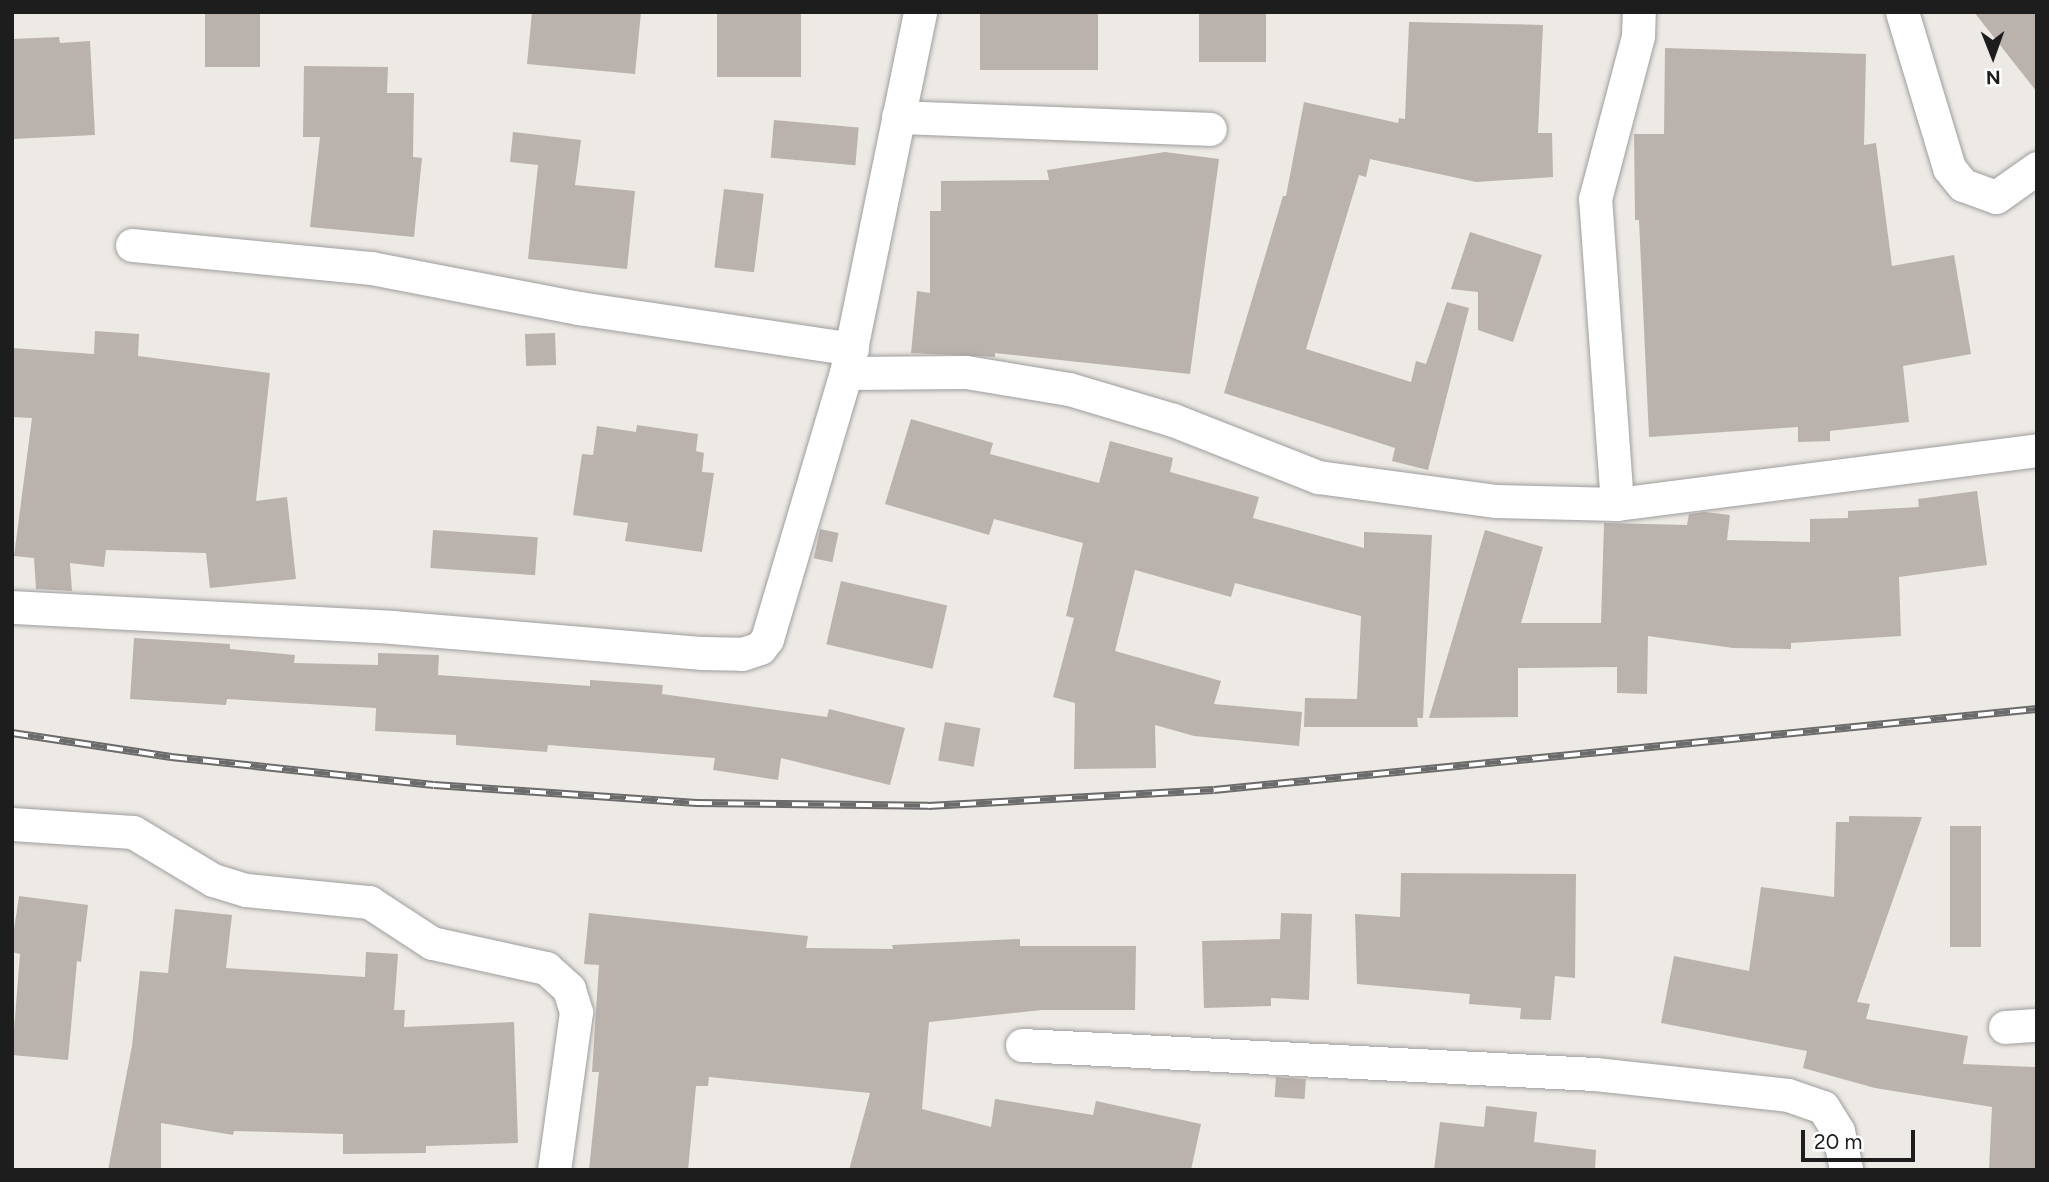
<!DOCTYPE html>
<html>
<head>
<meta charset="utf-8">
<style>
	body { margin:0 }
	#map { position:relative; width:2049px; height:1182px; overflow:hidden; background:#ede9e4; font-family:Figtree,sans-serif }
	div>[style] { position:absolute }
	.building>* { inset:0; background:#bab2ad; transform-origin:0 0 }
	.roads { filter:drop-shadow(0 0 2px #9e9e9e) drop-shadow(0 0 2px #9e9e9e) }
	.street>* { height:33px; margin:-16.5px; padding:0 16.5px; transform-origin:16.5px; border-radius:16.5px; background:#fff }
	.rail>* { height:8px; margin-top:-4px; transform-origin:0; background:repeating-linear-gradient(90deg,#fff 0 16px,#6b6b6b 0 32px); box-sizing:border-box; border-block:2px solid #6b6b6b }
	span { translate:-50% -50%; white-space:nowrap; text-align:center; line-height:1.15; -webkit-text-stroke:7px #fff; paint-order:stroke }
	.frame { position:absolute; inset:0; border:14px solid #1d1d1d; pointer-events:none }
	.north { position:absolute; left:1958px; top:21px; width:70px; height:70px; -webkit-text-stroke:5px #fff; paint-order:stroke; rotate:179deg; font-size:19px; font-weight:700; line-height:28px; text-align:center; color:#1d1d1d }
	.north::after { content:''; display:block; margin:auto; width:24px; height:32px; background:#1d1d1d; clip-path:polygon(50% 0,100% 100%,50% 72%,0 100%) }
	.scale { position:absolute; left:1801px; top:1130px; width:114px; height:32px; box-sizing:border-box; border:4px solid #1d1d1d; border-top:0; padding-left:9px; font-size:21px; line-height:24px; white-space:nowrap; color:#1d1d1d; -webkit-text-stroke:5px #fff; paint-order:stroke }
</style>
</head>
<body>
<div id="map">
	<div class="building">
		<i style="left:205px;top:12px;width:55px;height:55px"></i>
		<i style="clip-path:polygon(532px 12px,641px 12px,635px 74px,527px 64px)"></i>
		<i style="left:717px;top:12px;width:84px;height:65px"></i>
		<i style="left:980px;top:12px;width:118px;height:58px"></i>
		<i style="left:1199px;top:12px;width:67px;height:50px"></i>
		<i style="clip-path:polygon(1974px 12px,2037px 12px,2037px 92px)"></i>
		<i style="clip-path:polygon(1409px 22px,1543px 25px,1538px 133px,1552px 133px,1553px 177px,1476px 182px,1370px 159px,1366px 177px,1359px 175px,1306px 349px,1411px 382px,1416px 361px,1426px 364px,1447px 302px,1469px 308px,1428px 470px,1392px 461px,1395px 448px,1224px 393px,1283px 196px,1286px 196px,1304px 102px,1398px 123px,1399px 118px,1405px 119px)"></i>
		<i style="clip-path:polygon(59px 37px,60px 43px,90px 41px,95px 135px,12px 139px,12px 39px)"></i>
		<i style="clip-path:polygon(1665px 48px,1866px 54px,1864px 145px,1876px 143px,1892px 266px,1954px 255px,1971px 354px,1903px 366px,1909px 422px,1830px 431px,1830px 441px,1798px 442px,1798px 427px,1649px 437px,1639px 220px,1635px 220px,1634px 134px,1664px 134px)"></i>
		<i style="clip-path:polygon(304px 66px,388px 67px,387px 93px,414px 93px,413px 157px,422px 158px,414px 237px,310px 227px,320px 137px,303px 137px)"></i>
		<i style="left:774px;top:120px;width:85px;height:38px;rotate:5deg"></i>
		<i style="clip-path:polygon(513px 132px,581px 140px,575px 185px,635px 191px,627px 269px,528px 259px,538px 165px,510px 162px)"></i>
		<i style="clip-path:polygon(1165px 152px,1219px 159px,1190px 374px,995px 353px,995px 357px,911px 353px,917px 291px,930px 293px,930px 211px,941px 211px,941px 181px,1049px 180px,1047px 170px)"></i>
		<i style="left:724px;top:189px;width:40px;height:79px;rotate:7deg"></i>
		<i style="clip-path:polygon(1470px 232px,1542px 255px,1513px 342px,1478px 330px,1478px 292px,1451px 289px)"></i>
		<i style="clip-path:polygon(95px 331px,139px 334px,138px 356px,270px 373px,256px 501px,287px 497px,296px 579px,210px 588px,206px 553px,106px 550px,104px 567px,70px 563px,72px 591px,36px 589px,34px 558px,14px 556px,32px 418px,12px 417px,12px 348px,94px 354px)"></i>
		<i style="left:555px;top:333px;width:32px;height:30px;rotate:88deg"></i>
		<i style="clip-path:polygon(911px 419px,993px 443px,990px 454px,1099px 483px,1110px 441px,1173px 458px,1170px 472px,1259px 497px,1253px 518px,1364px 548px,1364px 532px,1432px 535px,1423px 718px,1417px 718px,1418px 727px,1304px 727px,1305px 698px,1357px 699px,1361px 616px,1235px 583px,1231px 597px,1135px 570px,1115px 651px,1221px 681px,1214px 704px,1302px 712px,1299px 746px,1194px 736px,1155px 725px,1156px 768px,1074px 769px,1075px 703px,1053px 697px,1074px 618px,1066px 616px,1083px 543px,994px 519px,989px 535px,885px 504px)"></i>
		<i style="clip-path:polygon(637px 425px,698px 434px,696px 451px,704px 453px,702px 472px,714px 473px,702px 552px,625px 541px,628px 523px,573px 515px,582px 454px,593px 455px,597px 426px,636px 432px)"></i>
		<i style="clip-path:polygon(1977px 491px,1987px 565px,1899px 577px,1901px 636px,1791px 643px,1791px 649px,1733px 648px,1648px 636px,1647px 694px,1617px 693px,1617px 667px,1518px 668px,1518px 717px,1429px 718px,1485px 530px,1543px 547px,1521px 623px,1601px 623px,1604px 523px,1687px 525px,1689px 514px,1705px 512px,1730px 515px,1727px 540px,1810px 542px,1810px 519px,1848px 518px,1848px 511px,1919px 507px,1918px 499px)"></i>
		<i style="left:820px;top:529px;width:19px;height:30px;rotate:12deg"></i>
		<i style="left:433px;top:530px;width:105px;height:38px;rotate:4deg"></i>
		<i style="left:841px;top:581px;width:109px;height:65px;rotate:13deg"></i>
		<i style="clip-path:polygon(134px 638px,230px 644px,230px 649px,295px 655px,294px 663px,378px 665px,378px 653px,439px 655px,438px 675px,590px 686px,590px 680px,663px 685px,662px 694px,827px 717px,829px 709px,905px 728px,890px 785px,781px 758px,778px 780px,713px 770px,715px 758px,548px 745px,547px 752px,456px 745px,456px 735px,375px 731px,376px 708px,227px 699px,226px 705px,130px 699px)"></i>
		<i style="left:945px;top:722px;width:36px;height:39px;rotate:10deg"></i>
		<i style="clip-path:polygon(1849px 816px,1922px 817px,1857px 1002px,1870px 1004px,1866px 1019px,1968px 1036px,1963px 1064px,2036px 1067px,2037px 1170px,1989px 1170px,1992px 1107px,1875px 1088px,1803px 1068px,1807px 1051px,1661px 1023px,1674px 956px,1749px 971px,1761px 887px,1834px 897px,1836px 822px,1849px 822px)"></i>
		<i style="left:1950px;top:826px;width:31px;height:121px"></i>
		<i style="clip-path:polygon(1401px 873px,1576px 874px,1575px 978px,1555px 976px,1551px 1020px,1520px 1019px,1521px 1008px,1469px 1004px,1470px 994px,1357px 984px,1355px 914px,1400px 917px)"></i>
		<i style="clip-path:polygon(19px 896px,88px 905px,81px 962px,77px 961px,68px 1060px,12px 1055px,20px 954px,12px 952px,12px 943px)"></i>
		<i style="clip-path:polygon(175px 909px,232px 915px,226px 968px,365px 977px,366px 952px,398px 954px,394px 1010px,405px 1010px,404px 1027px,514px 1022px,518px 1143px,426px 1146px,426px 1153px,343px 1154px,343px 1134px,234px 1131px,233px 1135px,161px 1123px,161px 1170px,108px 1170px,132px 1046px,140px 971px,168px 973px)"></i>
		<i style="clip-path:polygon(589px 913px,808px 936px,806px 948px,893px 949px,892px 945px,1020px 939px,1020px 946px,1136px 946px,1135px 1010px,1042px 1010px,929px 1022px,922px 1109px,991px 1127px,995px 1099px,1093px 1115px,1096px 1101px,1201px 1124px,1191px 1170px,849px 1170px,870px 1093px,709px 1077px,708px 1086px,696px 1086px,688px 1170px,589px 1170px,599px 1072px,592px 1072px,599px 965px,584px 964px)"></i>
		<i style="clip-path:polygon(1281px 913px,1312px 914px,1309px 1000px,1271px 998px,1271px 1006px,1204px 1008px,1202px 941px,1280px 939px)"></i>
		<i style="left:1276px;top:1077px;width:30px;height:20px;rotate:4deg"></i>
		<i style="clip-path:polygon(1486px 1106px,1537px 1112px,1534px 1142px,1596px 1150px,1595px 1170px,1434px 1170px,1440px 1122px,1484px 1127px)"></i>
	</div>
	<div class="roads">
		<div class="street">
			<i style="left:1902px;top:12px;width:163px;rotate:73.2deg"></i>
			<i style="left:1949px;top:168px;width:22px;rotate:51deg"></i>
			<i style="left:1963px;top:185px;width:35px;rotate:20deg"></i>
			<i style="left:1996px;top:197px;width:50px;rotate:-35.3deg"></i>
			<i style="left:898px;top:117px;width:312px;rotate:2.2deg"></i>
			<i style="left:132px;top:245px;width:240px;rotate:5.5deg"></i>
			<i style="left:371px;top:268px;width:212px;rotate:10.9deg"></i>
			<i style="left:579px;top:308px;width:276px;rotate:8.5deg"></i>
			<i style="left:846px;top:373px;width:120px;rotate:-0.5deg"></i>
			<i style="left:966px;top:372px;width:104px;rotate:9.4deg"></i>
			<i style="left:1069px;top:389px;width:109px;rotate:16.6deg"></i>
			<i style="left:1173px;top:420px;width:156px;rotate:21.5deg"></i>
			<i style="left:1318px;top:477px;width:180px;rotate:7.7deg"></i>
			<i style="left:1496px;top:501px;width:121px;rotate:1.4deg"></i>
			<i style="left:1617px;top:504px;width:423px;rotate:-7.3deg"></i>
			<i style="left:1617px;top:504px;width:306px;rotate:-94.1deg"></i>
			<i style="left:1595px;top:199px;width:169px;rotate:-75.2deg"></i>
			<i style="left:1638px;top:36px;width:24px;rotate:-88deg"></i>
			<i style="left:12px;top:607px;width:381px;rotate:3deg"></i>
			<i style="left:392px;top:627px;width:312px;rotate:4.8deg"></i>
			<i style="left:703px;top:653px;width:39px;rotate:1deg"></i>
			<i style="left:742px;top:654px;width:19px;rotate:-18deg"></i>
			<i style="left:760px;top:648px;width:11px;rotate:-52deg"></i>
			<i style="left:767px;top:639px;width:277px;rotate:-73.5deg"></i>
			<i style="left:846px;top:373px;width:369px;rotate:-78.4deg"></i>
			<i style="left:12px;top:824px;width:121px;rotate:3.8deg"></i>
			<i style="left:133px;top:832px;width:93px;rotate:31deg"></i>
			<i style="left:213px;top:880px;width:34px;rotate:17deg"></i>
			<i style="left:246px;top:890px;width:124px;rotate:5.6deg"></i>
			<i style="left:369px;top:902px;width:75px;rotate:33.1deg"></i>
			<i style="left:432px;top:943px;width:117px;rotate:12.4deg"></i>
			<i style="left:546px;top:968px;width:31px;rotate:42deg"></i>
			<i style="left:569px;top:989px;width:24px;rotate:73deg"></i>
			<i style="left:576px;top:1012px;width:160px;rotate:97.9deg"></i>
			<i style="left:2005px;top:1027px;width:32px;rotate:-4deg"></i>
			<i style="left:1022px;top:1045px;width:574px;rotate:2.9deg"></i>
			<i style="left:1595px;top:1074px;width:194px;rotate:6.2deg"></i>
			<i style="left:1788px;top:1095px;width:37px;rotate:19deg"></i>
			<i style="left:1823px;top:1107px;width:28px;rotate:58deg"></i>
			<i style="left:1838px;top:1131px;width:40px;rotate:78deg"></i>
		</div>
	</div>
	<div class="rail">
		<i style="left:12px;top:733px;width:161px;rotate:8.6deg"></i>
		<i style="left:171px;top:757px;width:264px;rotate:6.1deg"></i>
		<i style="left:434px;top:785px;width:263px;rotate:3.9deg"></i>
		<i style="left:696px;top:803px;width:232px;rotate:0.7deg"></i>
		<i style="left:928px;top:806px;width:286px;rotate:-3.2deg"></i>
		<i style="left:1214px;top:790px;width:827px;rotate:-5.62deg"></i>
	</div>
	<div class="frame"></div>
	<div class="north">N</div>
	<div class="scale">20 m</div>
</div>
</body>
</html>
